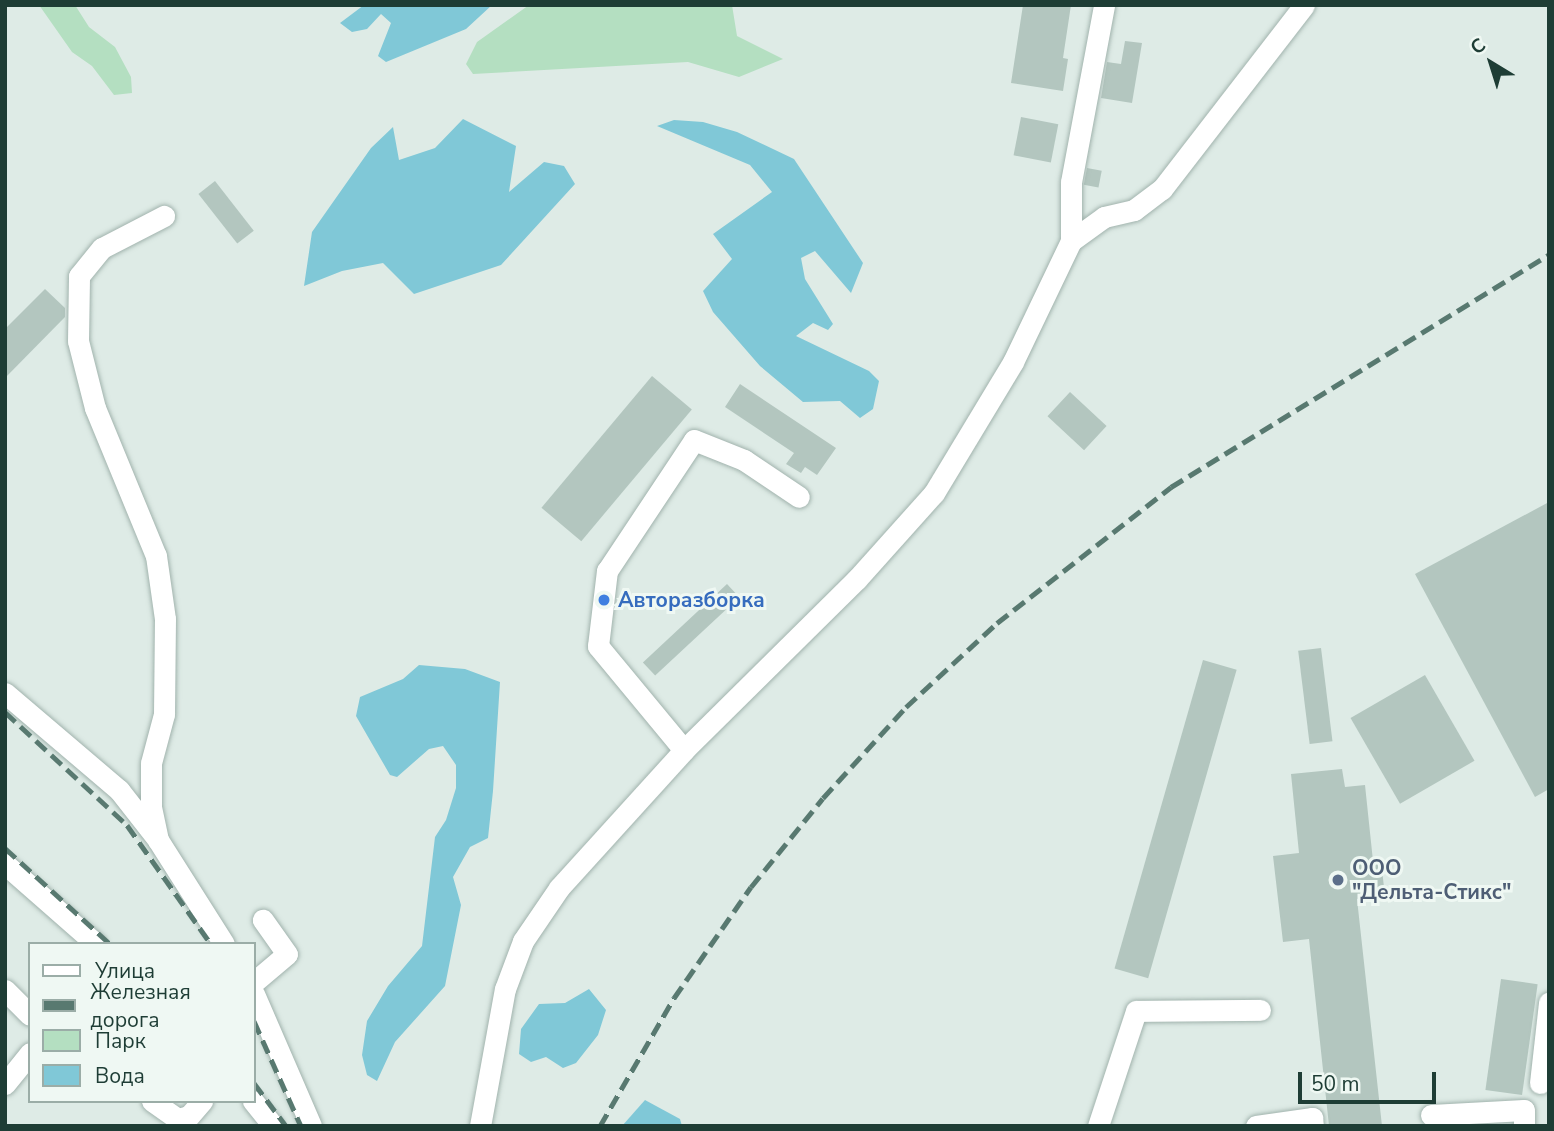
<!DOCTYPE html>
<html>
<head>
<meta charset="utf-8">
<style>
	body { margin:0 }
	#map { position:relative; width:1554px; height:1131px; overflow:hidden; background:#deebe6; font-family:"Nunito Sans",sans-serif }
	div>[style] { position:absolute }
	.green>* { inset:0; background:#b4dfc1 }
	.water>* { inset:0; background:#80c8d7 }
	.building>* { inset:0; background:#b3c6bf; transform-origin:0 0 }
	.roads { filter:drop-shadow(0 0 2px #a1b3ad) drop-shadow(0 0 2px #a1b3ad) }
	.minor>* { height:21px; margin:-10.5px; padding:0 10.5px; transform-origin:10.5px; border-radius:10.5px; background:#fff }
	.rail>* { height:5px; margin-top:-2.5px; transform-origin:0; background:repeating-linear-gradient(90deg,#587970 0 14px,transparent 0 21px) }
	.dots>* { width:19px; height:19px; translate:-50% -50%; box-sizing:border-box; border:4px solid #eff8f3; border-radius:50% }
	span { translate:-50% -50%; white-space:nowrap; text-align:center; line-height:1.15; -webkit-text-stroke:6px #eff8f3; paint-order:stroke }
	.shop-label { font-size:21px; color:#366cbe; font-weight:700 }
	.left { translate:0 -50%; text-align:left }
	.service-label { font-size:21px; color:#4e5e75; font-weight:700 }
	.frame { position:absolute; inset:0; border:7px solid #1e3d35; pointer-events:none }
	.legend { position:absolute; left:28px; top:942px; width:228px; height:161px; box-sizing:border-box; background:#eff8f3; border:2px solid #9bada7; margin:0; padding:9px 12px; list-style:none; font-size:21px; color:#1e3d35 }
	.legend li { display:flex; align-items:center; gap:14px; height:35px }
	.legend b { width:35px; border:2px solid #9bada7 }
	.north { position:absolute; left:1456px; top:28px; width:70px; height:70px; -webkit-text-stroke:5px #eff8f3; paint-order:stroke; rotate:322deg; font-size:19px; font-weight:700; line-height:28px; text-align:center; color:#1e3d35 }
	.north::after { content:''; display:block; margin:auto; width:24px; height:32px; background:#1e3d35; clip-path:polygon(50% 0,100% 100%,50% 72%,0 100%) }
	.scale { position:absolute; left:1298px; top:1072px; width:138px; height:32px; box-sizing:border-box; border:4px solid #1e3d35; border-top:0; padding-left:9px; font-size:21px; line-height:24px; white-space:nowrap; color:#1e3d35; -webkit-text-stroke:5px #eff8f3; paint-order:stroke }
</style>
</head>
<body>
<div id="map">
	<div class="green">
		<i style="clip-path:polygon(39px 5px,75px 5px,89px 27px,115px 47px,131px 77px,132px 93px,114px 95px,92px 66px,72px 52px)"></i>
		<i style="clip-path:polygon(529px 5px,732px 5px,737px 36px,783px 59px,739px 77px,688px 62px,473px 74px,466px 64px,477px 42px)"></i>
	</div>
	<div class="water">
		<i style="clip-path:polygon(364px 5px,492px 5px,466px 29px,386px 62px,378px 56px,391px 23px,381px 14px,367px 29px,352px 32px,340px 23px)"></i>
		<i style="clip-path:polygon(463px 119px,516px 146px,509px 192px,544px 162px,564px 166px,575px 184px,501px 265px,414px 294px,383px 263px,342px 271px,304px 286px,312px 232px,371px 148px,393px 127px,399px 160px,435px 148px)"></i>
		<i style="clip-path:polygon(674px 120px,703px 122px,737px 132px,794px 159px,863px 263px,851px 293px,815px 251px,801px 258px,805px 279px,833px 324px,828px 330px,813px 323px,796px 336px,869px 371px,879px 381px,873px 409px,860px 418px,840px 401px,803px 402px,760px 366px,713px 312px,703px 291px,732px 259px,713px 234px,772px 192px,750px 165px,657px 126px)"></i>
		<i style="clip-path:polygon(419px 665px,465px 669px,500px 682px,493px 791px,488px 838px,470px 847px,453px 877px,461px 905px,445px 986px,395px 1042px,377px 1081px,367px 1075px,362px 1055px,367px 1021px,388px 986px,422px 946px,435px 837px,446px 820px,456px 788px,456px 765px,443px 746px,429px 749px,397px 777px,390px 775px,356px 716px,360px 697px,403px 679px)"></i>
		<i style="clip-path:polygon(589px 989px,606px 1010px,598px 1035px,576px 1063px,563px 1068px,546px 1057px,531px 1062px,519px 1054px,521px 1029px,539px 1004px,565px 1003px)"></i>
		<i style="clip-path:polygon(645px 1100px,680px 1119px,682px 1126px,622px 1126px)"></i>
	</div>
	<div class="building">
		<i style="clip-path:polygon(1023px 5px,1071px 5px,1063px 58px,1068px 59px,1063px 91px,1011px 83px)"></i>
		<i style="clip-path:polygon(1125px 41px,1142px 43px,1132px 103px,1101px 98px,1107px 62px,1121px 64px)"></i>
		<i style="left:1021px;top:117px;width:38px;height:39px;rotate:11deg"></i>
		<i style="left:1087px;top:168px;width:15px;height:17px;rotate:11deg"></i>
		<i style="left:215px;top:181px;width:63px;height:21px;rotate:52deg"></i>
		<i style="clip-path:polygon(45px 289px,65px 308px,65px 317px,5px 378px,5px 329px)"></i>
		<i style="left:652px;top:376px;width:52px;height:172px;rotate:40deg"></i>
		<i style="clip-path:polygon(740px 384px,836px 448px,817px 475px,805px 467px,801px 473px,786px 464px,794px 453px,725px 407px)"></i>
		<i style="left:1070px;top:392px;width:50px;height:33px;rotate:43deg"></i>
		<i style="clip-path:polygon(1549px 502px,1549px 789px,1535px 797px,1415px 574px)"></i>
		<i style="left:727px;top:584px;width:18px;height:115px;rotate:47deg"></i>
		<i style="left:1321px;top:648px;width:94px;height:23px;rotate:83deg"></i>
		<i style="left:1203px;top:660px;width:35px;height:321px;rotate:16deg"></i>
		<i style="left:1425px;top:675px;width:99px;height:86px;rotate:60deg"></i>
		<i style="clip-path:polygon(1342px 769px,1345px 787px,1365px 785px,1373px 861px,1381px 861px,1385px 896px,1357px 899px,1382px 1126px,1329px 1126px,1309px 939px,1283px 942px,1273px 856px,1299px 853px,1291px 774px)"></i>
		<i style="left:1501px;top:979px;width:37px;height:112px;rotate:8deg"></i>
	</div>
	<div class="roads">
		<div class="minor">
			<i style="left:1071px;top:241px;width:59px;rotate:-90deg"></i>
			<i style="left:1071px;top:182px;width:180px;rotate:-79.4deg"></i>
			<i style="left:5px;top:693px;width:150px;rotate:40.4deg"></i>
			<i style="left:119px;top:790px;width:63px;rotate:52deg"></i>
			<i style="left:158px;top:840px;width:123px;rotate:57.6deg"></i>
			<i style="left:684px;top:750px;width:135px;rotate:-129.6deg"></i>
			<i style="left:598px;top:646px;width:76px;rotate:-83.2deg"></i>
			<i style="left:607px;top:571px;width:157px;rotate:-56.4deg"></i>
			<i style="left:694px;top:440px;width:54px;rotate:21.8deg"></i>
			<i style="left:744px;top:460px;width:66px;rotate:33.9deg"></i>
			<i style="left:158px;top:840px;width:35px;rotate:-102deg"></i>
			<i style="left:151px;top:806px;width:43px;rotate:-90deg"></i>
			<i style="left:151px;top:763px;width:51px;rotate:-75.1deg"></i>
			<i style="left:164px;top:714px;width:95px;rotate:-89.4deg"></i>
			<i style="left:165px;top:619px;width:64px;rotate:-98.1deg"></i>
			<i style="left:156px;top:556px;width:160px;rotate:-112.4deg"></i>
			<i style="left:95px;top:408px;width:69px;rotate:-104.2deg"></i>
			<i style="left:78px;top:341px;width:65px;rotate:-89.1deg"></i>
			<i style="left:79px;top:276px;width:36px;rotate:-51deg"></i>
			<i style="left:102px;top:248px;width:70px;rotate:-27.3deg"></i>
			<i style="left:5px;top:864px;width:121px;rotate:41.3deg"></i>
			<i style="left:254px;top:982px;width:43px;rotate:-40.3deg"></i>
			<i style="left:287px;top:954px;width:42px;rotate:-125.2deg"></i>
			<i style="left:5px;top:990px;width:35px;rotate:45deg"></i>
			<i style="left:254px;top:994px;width:144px;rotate:66.6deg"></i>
			<i style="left:1540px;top:1083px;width:81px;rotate:-83.6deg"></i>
			<i style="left:5px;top:1084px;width:40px;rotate:-51deg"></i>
			<i style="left:152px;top:1101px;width:32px;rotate:35deg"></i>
			<i style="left:178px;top:1119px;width:11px;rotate:-15deg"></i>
			<i style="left:189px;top:1116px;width:20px;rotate:-49deg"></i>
			<i style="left:253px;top:1101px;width:32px;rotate:51deg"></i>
			<i style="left:1431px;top:1115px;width:93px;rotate:-3.1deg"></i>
			<i style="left:1524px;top:1110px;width:16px;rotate:90deg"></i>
			<i style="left:480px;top:1126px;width:139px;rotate:-79.7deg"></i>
			<i style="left:505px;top:989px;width:51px;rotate:-69.4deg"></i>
			<i style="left:523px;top:941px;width:64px;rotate:-55.8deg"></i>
			<i style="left:559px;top:888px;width:186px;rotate:-47.8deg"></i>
			<i style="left:684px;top:750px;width:243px;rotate:-44.7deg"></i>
			<i style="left:857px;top:579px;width:115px;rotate:-48.2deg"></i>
			<i style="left:934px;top:493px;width:153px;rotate:-58.9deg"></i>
			<i style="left:1013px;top:362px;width:134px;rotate:-64.4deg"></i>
			<i style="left:1071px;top:241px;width:41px;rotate:-36deg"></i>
			<i style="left:1104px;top:217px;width:31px;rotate:-13deg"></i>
			<i style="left:1134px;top:210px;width:35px;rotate:-37deg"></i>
			<i style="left:1162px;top:189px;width:232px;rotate:-52.3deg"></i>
			<i style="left:1098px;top:1126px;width:121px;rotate:-71.7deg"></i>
			<i style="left:1136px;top:1011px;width:124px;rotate:-0.5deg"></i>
			<i style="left:1256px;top:1126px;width:57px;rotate:-8.1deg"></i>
			<i style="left:1312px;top:1118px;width:8px;rotate:83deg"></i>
		</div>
	</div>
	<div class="rail">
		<i style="left:5px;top:712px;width:166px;rotate:42.8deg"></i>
		<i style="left:127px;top:825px;width:146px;rotate:54.8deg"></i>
		<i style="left:5px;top:848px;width:142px;rotate:42.4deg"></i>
		<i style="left:254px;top:1021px;width:115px;rotate:65.9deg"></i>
		<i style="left:254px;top:1083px;width:54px;rotate:53.3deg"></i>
		<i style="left:600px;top:1126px;width:148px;rotate:-60deg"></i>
		<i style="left:674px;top:998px;width:135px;rotate:-55.3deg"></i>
		<i style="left:751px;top:887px;width:114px;rotate:-51deg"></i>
		<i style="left:823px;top:798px;width:123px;rotate:-47.6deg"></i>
		<i style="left:906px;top:707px;width:124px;rotate:-42.7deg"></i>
		<i style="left:997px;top:623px;width:221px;rotate:-38deg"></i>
		<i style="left:1171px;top:487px;width:444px;rotate:-31.6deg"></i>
	</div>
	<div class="dots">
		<i style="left:604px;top:600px;background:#3f7fe0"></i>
		<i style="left:1338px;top:880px;background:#5c6f8a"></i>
	</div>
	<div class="shop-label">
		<span class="left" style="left:618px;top:600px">Авторазборка</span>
	</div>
	<div class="service-label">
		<span class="left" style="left:1352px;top:880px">ООО<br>"Дельта-Стикс"</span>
	</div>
	<div class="frame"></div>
	<ul class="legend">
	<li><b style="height:9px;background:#fff"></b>Улица</li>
	<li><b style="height:9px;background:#587970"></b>Железная дорога</li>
	<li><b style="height:19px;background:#b4dfc1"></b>Парк</li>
	<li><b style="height:19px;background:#80c8d7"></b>Вода</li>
	</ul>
	<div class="north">С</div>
	<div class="scale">50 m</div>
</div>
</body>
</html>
